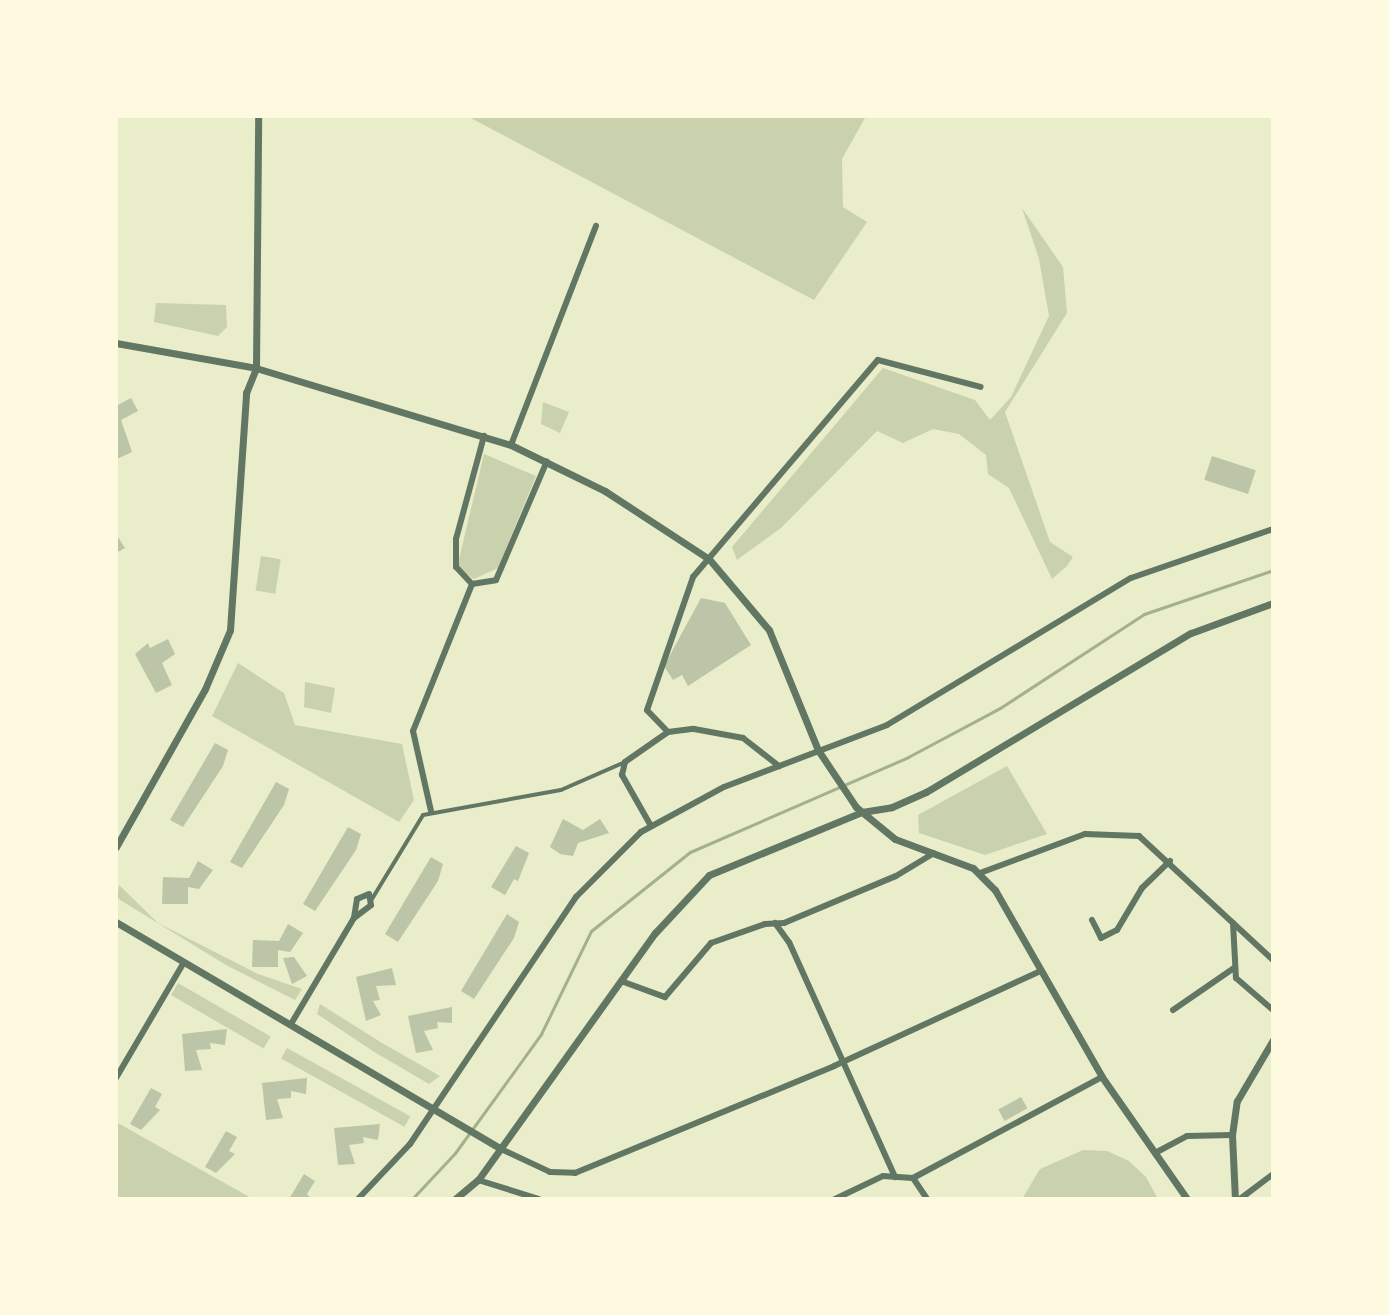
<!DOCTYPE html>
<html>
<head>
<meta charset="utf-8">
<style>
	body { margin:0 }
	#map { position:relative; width:1389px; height:1315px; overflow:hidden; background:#e9edc9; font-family:"Noto Serif",serif }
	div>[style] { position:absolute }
	.green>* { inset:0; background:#cad2ad; transform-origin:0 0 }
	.stream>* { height:3px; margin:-1.5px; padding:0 1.5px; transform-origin:1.5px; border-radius:1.5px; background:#a3b18a }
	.building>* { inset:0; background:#bcc5a7; transform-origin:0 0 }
	.pedestrian>* { height:4px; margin:-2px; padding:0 2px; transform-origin:2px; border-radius:2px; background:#617663 }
	.minor>* { height:6px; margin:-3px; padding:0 3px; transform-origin:3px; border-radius:3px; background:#617663 }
	.tertiary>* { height:7px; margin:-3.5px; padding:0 3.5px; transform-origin:3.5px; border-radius:3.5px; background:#617663 }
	span { translate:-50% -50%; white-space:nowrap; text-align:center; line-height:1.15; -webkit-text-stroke:8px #fefae0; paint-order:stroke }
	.frame { position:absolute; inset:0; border:118px solid #fefae0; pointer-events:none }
</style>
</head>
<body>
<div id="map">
	<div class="green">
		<i style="clip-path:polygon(467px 116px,866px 116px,842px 159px,843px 207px,867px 222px,814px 300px)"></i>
		<i style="clip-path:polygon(1022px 208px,1063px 267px,1067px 313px,1005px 412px,1050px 542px,1073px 557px,1067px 566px,1052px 579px,1009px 488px,988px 474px,986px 455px,959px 434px,933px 429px,903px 443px,877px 431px,781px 528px,737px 560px,732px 547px,883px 368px,975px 400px,990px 420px,1011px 397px,1049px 316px,1039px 259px)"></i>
		<i style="clip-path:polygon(156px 303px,226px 305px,227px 327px,218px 336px,154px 322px)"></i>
		<i style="clip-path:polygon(543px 402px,569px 412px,560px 433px,541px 424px)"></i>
		<i style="clip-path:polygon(484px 454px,536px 476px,498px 568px,474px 579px,457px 568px)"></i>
		<i style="left:261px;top:556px;width:20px;height:35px;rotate:9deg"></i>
		<i style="clip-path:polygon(238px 663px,284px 693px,295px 725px,402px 744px,414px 800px,399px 822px,212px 716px)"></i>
		<i style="clip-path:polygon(305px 682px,335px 688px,331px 713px,304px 707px)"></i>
		<i style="clip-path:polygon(1007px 766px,1047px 834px,985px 855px,919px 833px,918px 815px)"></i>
		<i style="clip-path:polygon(119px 885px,158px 923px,258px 974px,302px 989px,295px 1000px,226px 965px,117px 898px)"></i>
		<i style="left:178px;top:983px;width:107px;height:14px;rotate:30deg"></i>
		<i style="clip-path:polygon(320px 1004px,382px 1043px,440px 1076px,429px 1084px,376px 1053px,317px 1014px)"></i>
		<i style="left:287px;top:1048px;width:141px;height:12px;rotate:29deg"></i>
		<i style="clip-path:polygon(116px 1122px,253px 1199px,116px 1199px)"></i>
		<i style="clip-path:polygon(1083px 1150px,1107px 1151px,1129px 1161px,1146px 1177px,1158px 1199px,1022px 1199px,1040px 1169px)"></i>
	</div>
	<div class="stream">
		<i style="left:412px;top:1199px;width:63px;rotate:-46.9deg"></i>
		<i style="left:455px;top:1153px;width:147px;rotate:-54.1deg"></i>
		<i style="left:541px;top:1034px;width:114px;rotate:-64.1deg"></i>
		<i style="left:591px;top:931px;width:127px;rotate:-38.6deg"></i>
		<i style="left:690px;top:852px;width:238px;rotate:-23.5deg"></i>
		<i style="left:908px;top:757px;width:104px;rotate:-28deg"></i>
		<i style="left:1000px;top:708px;width:172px;rotate:-33.1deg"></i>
		<i style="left:1144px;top:614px;width:136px;rotate:-18.8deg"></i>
	</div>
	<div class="building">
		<i style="clip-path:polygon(131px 398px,138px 411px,121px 420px,132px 452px,117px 459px,116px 406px)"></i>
		<i style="left:1212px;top:456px;width:46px;height:25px;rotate:18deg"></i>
		<i style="clip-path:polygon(116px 534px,125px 548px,116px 553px)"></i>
		<i style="clip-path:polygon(701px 598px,725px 603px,751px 645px,688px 686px,682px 675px,673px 680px,664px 666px)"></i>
		<i style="clip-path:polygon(168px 639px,175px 654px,162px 663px,172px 685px,156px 693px,135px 654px,148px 643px,150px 648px)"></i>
		<i style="clip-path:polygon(215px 743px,228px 750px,223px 766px,183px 827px,170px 820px)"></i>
		<i style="clip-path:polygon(276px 782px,289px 789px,284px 805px,242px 868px,230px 862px)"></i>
		<i style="clip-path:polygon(563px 819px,583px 830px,600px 819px,609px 833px,578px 843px,573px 856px,560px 854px,550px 847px)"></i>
		<i style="clip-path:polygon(348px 827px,361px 834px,356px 850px,315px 911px,303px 904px)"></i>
		<i style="clip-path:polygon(516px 846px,529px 853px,518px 881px,514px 879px,505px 895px,491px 887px)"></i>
		<i style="clip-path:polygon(431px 857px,443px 864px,438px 881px,398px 942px,385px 934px)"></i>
		<i style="clip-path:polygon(198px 861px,213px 870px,199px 889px,188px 887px,188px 904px,162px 904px,163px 877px,189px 878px)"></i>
		<i style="clip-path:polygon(507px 914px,519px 922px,514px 938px,474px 999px,461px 991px)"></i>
		<i style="clip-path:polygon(288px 924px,303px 933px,290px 952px,278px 950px,278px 967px,252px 967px,253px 940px,279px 941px)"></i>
		<i style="clip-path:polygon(294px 957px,307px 976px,292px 984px,283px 958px)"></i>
		<i style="clip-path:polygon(392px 968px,396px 985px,376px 986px,380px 1000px,373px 1001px,381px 1015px,366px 1021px,356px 977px)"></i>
		<i style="clip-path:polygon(452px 1007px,452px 1023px,437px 1022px,438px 1028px,424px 1031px,433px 1050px,416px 1053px,408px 1016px)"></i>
		<i style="clip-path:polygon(227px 1029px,225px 1045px,210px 1043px,211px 1049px,196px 1050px,202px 1070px,185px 1071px,182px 1034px)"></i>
		<i style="clip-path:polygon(307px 1078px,306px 1094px,291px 1091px,291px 1098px,277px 1099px,283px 1118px,266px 1120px,262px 1083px)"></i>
		<i style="clip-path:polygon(151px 1088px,162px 1094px,155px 1107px,160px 1110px,141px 1130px,130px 1124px)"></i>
		<i style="left:1021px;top:1097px;width:13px;height:26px;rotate:61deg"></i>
		<i style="clip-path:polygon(380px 1124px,378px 1140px,363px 1137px,364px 1143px,349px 1145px,355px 1164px,338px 1165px,334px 1128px)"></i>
		<i style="clip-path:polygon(226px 1131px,237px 1137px,229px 1151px,235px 1154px,216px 1173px,205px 1167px)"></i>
		<i style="clip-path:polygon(304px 1174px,315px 1181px,307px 1194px,311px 1199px,289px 1199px)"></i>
	</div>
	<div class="pedestrian">
		<i style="left:372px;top:899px;width:98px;rotate:-58.7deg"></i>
		<i style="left:423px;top:815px;width:140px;rotate:-10.3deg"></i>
		<i style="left:561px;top:790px;width:70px;rotate:-23.6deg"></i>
	</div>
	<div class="minor">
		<i style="left:511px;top:445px;width:235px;rotate:-68.8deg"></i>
		<i style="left:472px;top:584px;width:23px;rotate:-133deg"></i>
		<i style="left:456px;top:567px;width:28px;rotate:-90deg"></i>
		<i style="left:456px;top:539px;width:107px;rotate:-74.8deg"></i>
		<i style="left:472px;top:584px;width:24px;rotate:-9deg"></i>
		<i style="left:496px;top:580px;width:129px;rotate:-66.8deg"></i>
		<i style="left:668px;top:732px;width:30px;rotate:-134deg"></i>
		<i style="left:647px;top:710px;width:141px;rotate:-70.9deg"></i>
		<i style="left:693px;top:577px;width:285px;rotate:-49.6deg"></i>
		<i style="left:878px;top:360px;width:106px;rotate:14.7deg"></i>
		<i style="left:431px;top:811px;width:82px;rotate:-102.7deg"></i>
		<i style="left:413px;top:731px;width:158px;rotate:-68.1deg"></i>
		<i style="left:651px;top:826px;width:59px;rotate:-119.6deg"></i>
		<i style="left:622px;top:775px;width:13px;rotate:-77deg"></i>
		<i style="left:625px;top:762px;width:52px;rotate:-34.9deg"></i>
		<i style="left:668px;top:732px;width:26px;rotate:-7deg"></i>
		<i style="left:694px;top:729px;width:50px;rotate:10.4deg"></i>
		<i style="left:743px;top:738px;width:46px;rotate:37.9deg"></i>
		<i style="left:980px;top:873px;width:112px;rotate:-20.4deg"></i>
		<i style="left:1085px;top:834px;width:54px;rotate:2.1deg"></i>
		<i style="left:1139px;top:836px;width:183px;rotate:42.8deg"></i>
		<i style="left:1092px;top:920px;width:20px;rotate:63deg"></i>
		<i style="left:1101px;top:938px;width:18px;rotate:-27deg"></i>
		<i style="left:1117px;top:930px;width:49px;rotate:-59.2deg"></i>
		<i style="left:1142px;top:888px;width:39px;rotate:-44deg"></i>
		<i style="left:775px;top:923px;width:24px;rotate:54deg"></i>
		<i style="left:789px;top:942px;width:258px;rotate:65.7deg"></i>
		<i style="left:1233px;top:923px;width:55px;rotate:86.9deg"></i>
		<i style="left:1236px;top:978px;width:49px;rotate:40.9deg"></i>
		<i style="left:621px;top:981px;width:47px;rotate:20deg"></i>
		<i style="left:665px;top:997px;width:71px;rotate:-49.6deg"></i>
		<i style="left:711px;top:943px;width:57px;rotate:-19.4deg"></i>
		<i style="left:765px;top:924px;width:19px;rotate:-3deg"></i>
		<i style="left:784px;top:923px;width:121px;rotate:-22.8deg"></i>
		<i style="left:896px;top:876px;width:44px;rotate:-31.2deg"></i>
		<i style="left:1173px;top:1010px;width:74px;rotate:-34.5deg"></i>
		<i style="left:291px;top:1024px;width:123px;rotate:-59.3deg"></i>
		<i style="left:354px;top:918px;width:21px;rotate:-37deg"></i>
		<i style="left:371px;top:905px;width:11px;rotate:-100deg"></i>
		<i style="left:369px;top:894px;width:13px;rotate:157deg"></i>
		<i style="left:357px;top:899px;width:19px;rotate:99deg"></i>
		<i style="left:116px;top:1078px;width:134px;rotate:-59.6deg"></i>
		<i style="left:501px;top:1149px;width:54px;rotate:25.1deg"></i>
		<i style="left:550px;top:1172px;width:25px;rotate:2deg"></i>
		<i style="left:575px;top:1173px;width:280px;rotate:-22.4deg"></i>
		<i style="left:834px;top:1066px;width:228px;rotate:-24.7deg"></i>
		<i style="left:1155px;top:1153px;width:36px;rotate:-28deg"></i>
		<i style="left:1187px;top:1136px;width:45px;rotate:-1.3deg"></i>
		<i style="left:913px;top:1178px;width:25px;rotate:56deg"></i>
		<i style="left:478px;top:1180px;width:64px;rotate:17.3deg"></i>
		<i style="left:358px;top:1199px;width:76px;rotate:-46.6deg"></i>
		<i style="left:410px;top:1144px;width:298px;rotate:-56.1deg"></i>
		<i style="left:576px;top:897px;width:92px;rotate:-45deg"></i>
		<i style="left:641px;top:832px;width:94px;rotate:-28.5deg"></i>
		<i style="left:724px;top:787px;width:174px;rotate:-20.8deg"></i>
		<i style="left:887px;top:725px;width:285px;rotate:-31.1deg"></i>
		<i style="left:1131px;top:578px;width:150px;rotate:-19deg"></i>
		<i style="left:835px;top:1199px;width:53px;rotate:-25.6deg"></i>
		<i style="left:883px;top:1176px;width:30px;rotate:4deg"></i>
		<i style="left:913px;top:1178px;width:214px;rotate:-28.1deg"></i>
		<i style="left:1240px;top:1199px;width:41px;rotate:-37.1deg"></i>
	</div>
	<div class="tertiary">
		<i style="left:116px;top:343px;width:142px;rotate:10.1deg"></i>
		<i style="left:256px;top:368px;width:266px;rotate:16.8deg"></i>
		<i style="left:511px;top:445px;width:105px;rotate:26.1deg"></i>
		<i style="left:605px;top:491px;width:124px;rotate:33.2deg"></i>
		<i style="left:709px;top:559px;width:93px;rotate:49.8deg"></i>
		<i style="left:769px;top:630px;width:130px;rotate:67.8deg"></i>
		<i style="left:818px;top:750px;width:69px;rotate:56.3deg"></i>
		<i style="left:856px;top:807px;width:50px;rotate:39.4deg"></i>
		<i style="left:895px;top:839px;width:83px;rotate:20.4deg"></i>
		<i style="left:973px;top:868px;width:31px;rotate:45deg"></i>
		<i style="left:995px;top:890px;width:215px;rotate:60.2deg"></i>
		<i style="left:1102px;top:1077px;width:149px;rotate:55.1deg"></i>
		<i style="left:116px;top:847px;width:181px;rotate:-60.6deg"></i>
		<i style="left:205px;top:689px;width:64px;rotate:-67deg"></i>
		<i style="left:230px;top:630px;width:238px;rotate:-86.1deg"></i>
		<i style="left:246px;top:393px;width:27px;rotate:-68deg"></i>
		<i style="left:256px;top:368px;width:252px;rotate:-89.5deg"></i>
		<i style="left:116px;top:922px;width:447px;rotate:30.5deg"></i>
		<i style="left:455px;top:1199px;width:30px;rotate:-40deg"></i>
		<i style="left:478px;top:1180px;width:304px;rotate:-54.4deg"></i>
		<i style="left:655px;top:933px;width:79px;rotate:-47deg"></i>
		<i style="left:709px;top:875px;width:165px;rotate:-22.4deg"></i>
		<i style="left:862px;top:812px;width:30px;rotate:-9deg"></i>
		<i style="left:892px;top:807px;width:37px;rotate:-24deg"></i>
		<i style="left:926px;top:792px;width:309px;rotate:-31deg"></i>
		<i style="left:1191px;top:633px;width:87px;rotate:-20.1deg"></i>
		<i style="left:1235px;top:1199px;width:64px;rotate:-92.7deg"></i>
		<i style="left:1232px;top:1135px;width:34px;rotate:-82deg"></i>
		<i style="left:1237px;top:1101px;width:71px;rotate:-59.5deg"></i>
	</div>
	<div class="frame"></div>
</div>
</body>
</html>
